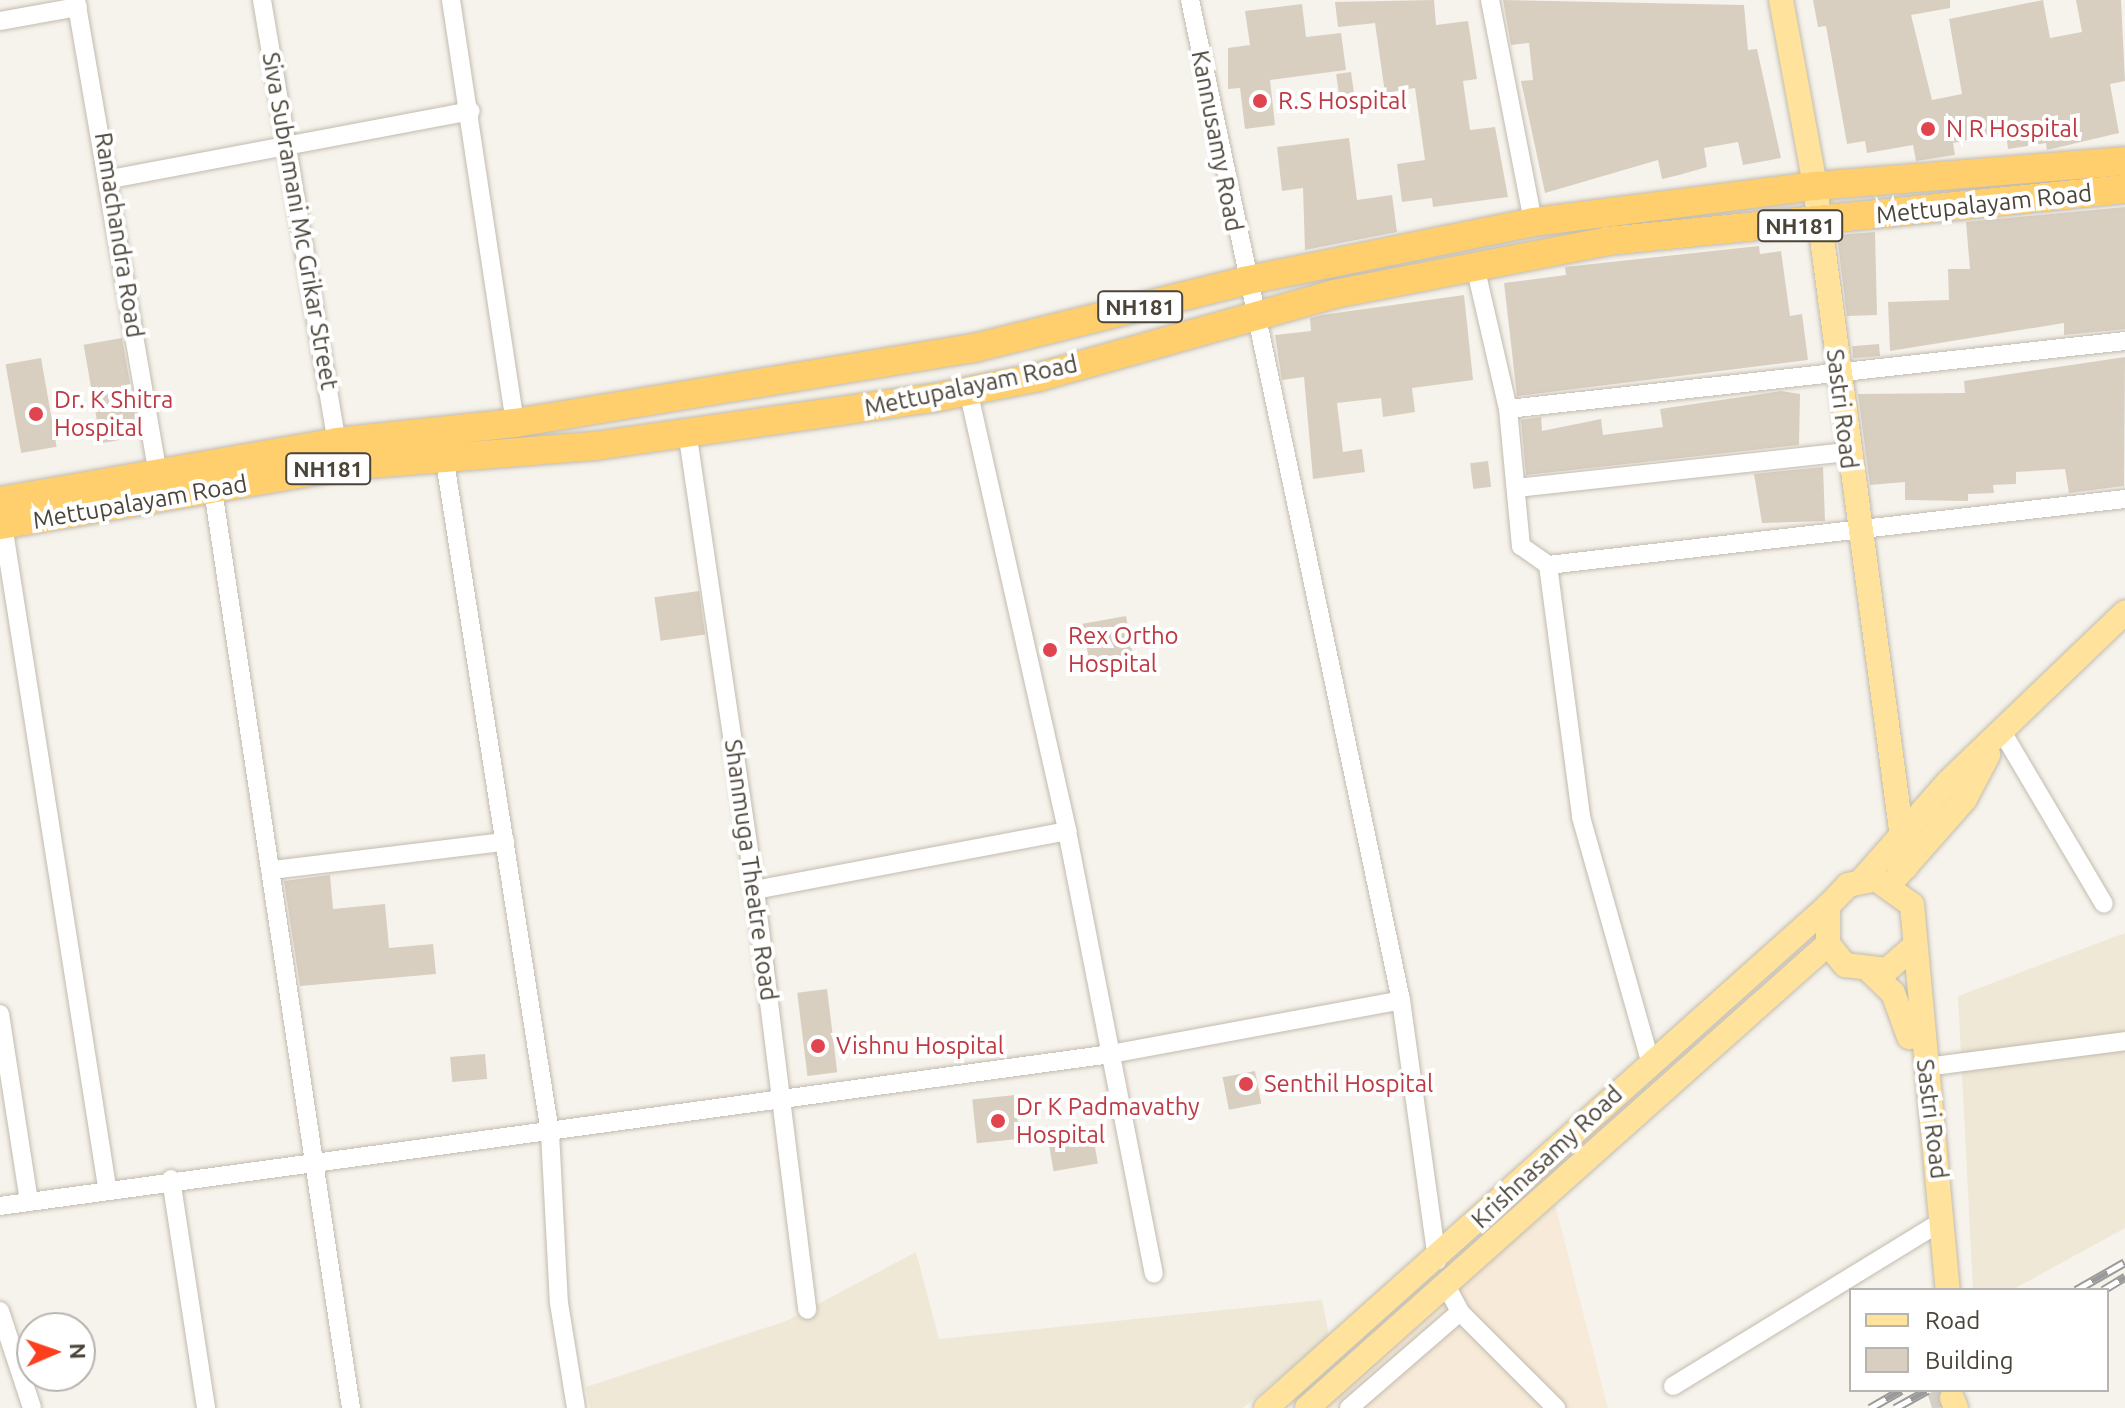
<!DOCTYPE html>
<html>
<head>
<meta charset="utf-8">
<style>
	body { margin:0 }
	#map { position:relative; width:2125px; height:1408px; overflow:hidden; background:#f6f3ec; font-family:Ubuntu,sans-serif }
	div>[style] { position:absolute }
	.commercial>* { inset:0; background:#f7ead8 }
	.education>* { inset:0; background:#efe8d6 }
	.building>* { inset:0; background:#d8cfc1; transform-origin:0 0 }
	.major-tunnel>* { height:24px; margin-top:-12px; transform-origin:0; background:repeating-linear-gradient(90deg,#d4d0c8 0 24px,transparent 0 36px) }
	.roads { filter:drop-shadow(0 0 2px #c2bbae) drop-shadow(0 0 2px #c2bbae) }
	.minor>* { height:18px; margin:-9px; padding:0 9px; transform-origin:9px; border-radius:9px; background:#fff }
	.major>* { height:24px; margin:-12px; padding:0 12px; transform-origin:12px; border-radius:12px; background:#ffe39c }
	.highway>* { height:28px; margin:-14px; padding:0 14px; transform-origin:14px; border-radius:14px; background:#ffcf6e }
	.rail>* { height:9px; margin-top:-4.5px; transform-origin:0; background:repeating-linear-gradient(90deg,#fff 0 18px,#9a9a9a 0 36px); box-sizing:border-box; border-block:2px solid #9a9a9a }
	.dots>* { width:22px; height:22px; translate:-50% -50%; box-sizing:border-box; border:4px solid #fff; border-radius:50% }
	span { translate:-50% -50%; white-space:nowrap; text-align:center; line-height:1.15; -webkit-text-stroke:8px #fff; paint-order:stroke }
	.shield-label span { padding:2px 6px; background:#fff; border:2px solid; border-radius:6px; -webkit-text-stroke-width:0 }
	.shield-label { font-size:22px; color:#4b4439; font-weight:700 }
	.health-label { font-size:24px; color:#be3a42 }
	.left { translate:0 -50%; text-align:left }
	.street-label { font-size:24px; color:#4b4439 }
	.legend { position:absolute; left:1849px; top:1288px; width:260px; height:104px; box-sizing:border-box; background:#fff; border:2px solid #b7b4b0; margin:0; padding:10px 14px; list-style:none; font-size:24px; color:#4b4439 }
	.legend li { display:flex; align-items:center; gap:16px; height:40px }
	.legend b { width:40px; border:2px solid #b7b4b0 }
	.north { position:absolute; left:16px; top:1312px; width:80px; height:80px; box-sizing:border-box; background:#fff; border:2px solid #b7b4b0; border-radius:50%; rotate:88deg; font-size:22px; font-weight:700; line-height:32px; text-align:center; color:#4b4439 }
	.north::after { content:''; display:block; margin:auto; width:28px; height:36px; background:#fc3f1d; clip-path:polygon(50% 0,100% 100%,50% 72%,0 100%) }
</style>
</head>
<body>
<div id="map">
	<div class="commercial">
		<i style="clip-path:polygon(1555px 1205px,1608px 1408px,1319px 1408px)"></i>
	</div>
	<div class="education">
		<i style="clip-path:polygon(2125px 933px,2125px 1228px,2012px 1290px,1973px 1290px,1958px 996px)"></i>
		<i style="clip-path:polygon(916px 1252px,939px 1339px,1322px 1300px,1329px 1336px,1243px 1408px,590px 1408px,586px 1387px,786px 1321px)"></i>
	</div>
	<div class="building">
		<i style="clip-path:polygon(1434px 0,1436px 25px,1468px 21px,1477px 79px,1463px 81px,1470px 130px,1495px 127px,1508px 197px,1433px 207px,1432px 198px,1402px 202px,1397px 164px,1425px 160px,1415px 88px,1385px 93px,1375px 23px,1338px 27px,1335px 2px)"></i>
		<i style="clip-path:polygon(1503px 0,1744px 5px,1748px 50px,1757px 49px,1781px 158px,1743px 165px,1738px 142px,1704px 148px,1707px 167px,1679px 175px,1662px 179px,1658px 160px,1545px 193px,1521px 81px,1533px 80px,1529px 43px,1511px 45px)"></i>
		<i style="clip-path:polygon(1813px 0,1950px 0,1950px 8px,1911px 15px,1932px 100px,1962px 94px,1949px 19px,2043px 0,2050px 38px,2082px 32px,2076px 0,2121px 0,2125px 81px,2110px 84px,2119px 133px,2047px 150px,2046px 143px,2008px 149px,2006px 133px,1953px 143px,1955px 155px,1916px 161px,1913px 145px,1867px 153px,1865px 141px,1847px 144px,1826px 26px,1818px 27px)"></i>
		<i style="clip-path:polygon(1302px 4px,1306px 37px,1341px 33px,1346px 70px,1270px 80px,1275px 125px,1245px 129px,1240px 88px,1228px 89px,1228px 48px,1250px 45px,1245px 11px)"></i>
		<i style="left:1351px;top:72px;width:35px;height:15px;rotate:82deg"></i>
		<i style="clip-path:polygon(1349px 138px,1357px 200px,1392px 195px,1397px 232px,1305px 250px,1303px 188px,1282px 191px,1277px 147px)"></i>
		<i style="clip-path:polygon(2125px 207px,2125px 329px,2064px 335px,2064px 323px,1890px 351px,1888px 302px,1949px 300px,1948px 269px,1970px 269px,1966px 222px)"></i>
		<i style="clip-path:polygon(1875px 232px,1877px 315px,1847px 316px,1837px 235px)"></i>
		<i style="clip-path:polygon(1759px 246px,1760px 254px,1781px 251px,1790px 316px,1802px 314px,1808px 360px,1517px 396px,1504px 283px,1566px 275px,1565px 267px)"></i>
		<i style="clip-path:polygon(1464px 295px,1473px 380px,1412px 388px,1415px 412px,1383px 417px,1381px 398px,1337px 403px,1343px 452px,1362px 449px,1365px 472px,1313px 479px,1304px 377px,1282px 380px,1275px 335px,1311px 331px,1310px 318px,1322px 315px)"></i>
		<i style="left:122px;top:338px;width:100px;height:39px;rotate:80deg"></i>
		<i style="left:1879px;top:344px;width:12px;height:27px;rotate:85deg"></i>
		<i style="clip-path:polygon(2125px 357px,2124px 486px,2069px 493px,2065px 469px,2016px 472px,2016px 484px,1993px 485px,1994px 493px,1968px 494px,1968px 501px,1905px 500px,1905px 482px,1870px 485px,1858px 394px,1965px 393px,1964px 381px)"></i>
		<i style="left:41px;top:358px;width:90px;height:36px;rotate:80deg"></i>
		<i style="clip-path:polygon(1781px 391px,1800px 394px,1799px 445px,1526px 475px,1521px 420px,1541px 417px,1542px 431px,1601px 419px,1603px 435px,1663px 427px,1660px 409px)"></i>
		<i style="left:1488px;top:461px;width:26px;height:18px;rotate:83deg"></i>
		<i style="clip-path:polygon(1823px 467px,1825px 521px,1762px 523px,1754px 474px)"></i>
		<i style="left:699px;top:591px;width:44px;height:45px;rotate:82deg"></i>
		<i style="left:1126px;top:616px;width:39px;height:44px;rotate:80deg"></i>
		<i style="clip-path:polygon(330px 875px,333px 909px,385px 904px,389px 948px,433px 944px,436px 974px,300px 986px,284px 881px)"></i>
		<i style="left:827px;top:989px;width:84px;height:30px;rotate:83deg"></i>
		<i style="left:485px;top:1054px;width:25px;height:35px;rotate:85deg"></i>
		<i style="left:1255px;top:1071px;width:33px;height:33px;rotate:79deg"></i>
		<i style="left:1015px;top:1095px;width:44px;height:43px;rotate:84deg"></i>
		<i style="left:1092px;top:1130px;width:34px;height:45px;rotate:80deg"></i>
	</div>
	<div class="major-tunnel">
		<i style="left:1939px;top:1390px;width:17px;rotate:73deg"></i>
	</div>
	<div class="roads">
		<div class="minor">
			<i style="left:76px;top:0;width:478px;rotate:80.2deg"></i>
			<i style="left:262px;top:0;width:448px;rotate:80.4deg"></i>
			<i style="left:451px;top:0;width:428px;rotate:81.4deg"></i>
			<i style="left:1190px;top:0;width:1022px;rotate:78.09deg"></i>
			<i style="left:1401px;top:1000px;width:263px;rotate:82.1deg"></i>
			<i style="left:1490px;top:0;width:226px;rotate:79deg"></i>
			<i style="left:0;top:21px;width:79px;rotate:-10.2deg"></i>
			<i style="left:111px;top:179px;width:366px;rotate:-10.7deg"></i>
			<i style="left:1475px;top:266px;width:147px;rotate:77deg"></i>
			<i style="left:1508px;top:409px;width:138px;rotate:84.6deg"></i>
			<i style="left:1521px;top:546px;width:33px;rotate:35deg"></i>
			<i style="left:1548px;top:565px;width:254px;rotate:82.5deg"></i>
			<i style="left:1581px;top:817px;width:254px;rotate:74.2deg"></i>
			<i style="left:968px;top:390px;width:452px;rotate:77.3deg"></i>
			<i style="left:1067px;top:831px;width:451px;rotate:78.9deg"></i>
			<i style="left:1508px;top:409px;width:621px;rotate:-6.29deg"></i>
			<i style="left:687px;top:431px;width:464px;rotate:81.6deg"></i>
			<i style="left:755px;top:890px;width:423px;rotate:82.9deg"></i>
			<i style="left:443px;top:449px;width:692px;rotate:81.11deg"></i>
			<i style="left:550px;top:1133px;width:170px;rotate:87deg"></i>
			<i style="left:559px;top:1303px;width:106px;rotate:80.8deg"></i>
			<i style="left:1516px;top:488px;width:333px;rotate:-6.2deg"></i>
			<i style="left:213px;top:490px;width:928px;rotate:81.45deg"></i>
			<i style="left:3px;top:525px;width:670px;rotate:81.07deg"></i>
			<i style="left:1548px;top:565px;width:581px;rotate:-6.53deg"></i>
			<i style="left:2004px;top:735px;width:196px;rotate:59.4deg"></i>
			<i style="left:272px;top:870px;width:235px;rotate:-6.9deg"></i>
			<i style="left:755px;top:890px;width:318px;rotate:-10.7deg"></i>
			<i style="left:0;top:1014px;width:189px;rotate:81.2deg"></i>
			<i style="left:1926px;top:1067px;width:201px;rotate:-7.4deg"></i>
			<i style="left:171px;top:1179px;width:232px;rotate:81.3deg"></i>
			<i style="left:0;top:1206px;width:1121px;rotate:-7.79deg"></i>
			<i style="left:1111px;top:1054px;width:295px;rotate:-10.5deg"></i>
			<i style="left:1448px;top:1289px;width:26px;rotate:62deg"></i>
			<i style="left:1460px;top:1312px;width:136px;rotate:45deg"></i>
			<i style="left:0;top:1311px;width:102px;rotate:71.7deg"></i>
			<i style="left:1673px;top:1386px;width:306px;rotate:-31.5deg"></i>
			<i style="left:1349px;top:1408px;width:147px;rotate:-40.9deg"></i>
		</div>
		<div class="major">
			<i style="left:1781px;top:0;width:189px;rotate:79.6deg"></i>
			<i style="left:1815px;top:186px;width:687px;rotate:82.39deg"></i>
			<i style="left:1898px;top:875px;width:101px;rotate:-48.6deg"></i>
			<i style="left:1965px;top:799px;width:50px;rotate:-62.4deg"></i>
			<i style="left:1862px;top:880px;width:130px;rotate:-48.7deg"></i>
			<i style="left:1948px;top:782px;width:245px;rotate:-43.8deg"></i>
			<i style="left:1911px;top:949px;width:32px;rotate:139deg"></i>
			<i style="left:1887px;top:970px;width:42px;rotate:-173.2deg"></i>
			<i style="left:1845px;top:965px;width:27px;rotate:-129deg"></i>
			<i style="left:1828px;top:944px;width:38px;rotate:-90deg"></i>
			<i style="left:1828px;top:906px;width:29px;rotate:-46deg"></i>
			<i style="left:1848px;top:885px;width:29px;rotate:-12deg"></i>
			<i style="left:1876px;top:879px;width:44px;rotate:35.8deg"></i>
			<i style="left:1912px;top:905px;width:387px;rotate:84.7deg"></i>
			<i style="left:1871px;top:972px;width:30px;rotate:44deg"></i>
			<i style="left:1893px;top:993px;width:47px;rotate:70deg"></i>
			<i style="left:1952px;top:1398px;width:11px;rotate:68deg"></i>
			<i style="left:1266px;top:1408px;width:754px;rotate:-41.77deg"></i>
			<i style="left:1307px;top:1408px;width:698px;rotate:-41.69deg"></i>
		</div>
		<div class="highway">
			<i style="left:0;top:501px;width:342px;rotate:-9.9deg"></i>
			<i style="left:337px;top:442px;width:179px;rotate:-6.1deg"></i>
			<i style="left:515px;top:423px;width:465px;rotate:-9.3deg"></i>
			<i style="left:974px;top:348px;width:278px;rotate:-13.9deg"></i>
			<i style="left:1244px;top:281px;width:295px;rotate:-11.5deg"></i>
			<i style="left:1533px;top:222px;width:284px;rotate:-7.3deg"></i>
			<i style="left:1815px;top:186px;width:311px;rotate:-4.6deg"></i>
			<i style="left:0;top:525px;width:351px;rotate:-9.7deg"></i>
			<i style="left:346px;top:466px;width:250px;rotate:-4.6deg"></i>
			<i style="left:595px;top:446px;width:341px;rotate:-8.1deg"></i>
			<i style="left:933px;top:398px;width:108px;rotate:-11.2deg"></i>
			<i style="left:1039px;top:377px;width:306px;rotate:-15.7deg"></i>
			<i style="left:1334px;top:294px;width:279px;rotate:-10.9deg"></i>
			<i style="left:1608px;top:241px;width:520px;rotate:-5.74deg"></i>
		</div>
	</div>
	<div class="rail">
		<i style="left:2076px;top:1290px;width:56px;rotate:-29.7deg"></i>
		<i style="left:2103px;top:1290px;width:26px;rotate:-31deg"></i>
		<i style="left:1870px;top:1408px;width:36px;rotate:-30deg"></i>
		<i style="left:1895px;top:1408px;width:37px;rotate:-29deg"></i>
	</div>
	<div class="dots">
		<i style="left:1260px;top:101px;background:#e0444e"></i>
		<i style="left:1928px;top:129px;background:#e0444e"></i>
		<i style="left:36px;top:414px;background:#e0444e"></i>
		<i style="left:1050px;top:650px;background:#e0444e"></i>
		<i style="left:818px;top:1046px;background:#e0444e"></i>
		<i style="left:1246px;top:1084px;background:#e0444e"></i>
		<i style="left:998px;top:1121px;background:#e0444e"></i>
	</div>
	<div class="shield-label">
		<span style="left:1800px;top:226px">NH181</span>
		<span style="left:1140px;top:307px">NH181</span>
		<span style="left:328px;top:469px">NH181</span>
	</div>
	<div class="health-label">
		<span class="left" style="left:1278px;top:101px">R.S Hospital</span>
		<span class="left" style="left:1946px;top:129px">N R Hospital</span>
		<span class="left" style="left:54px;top:414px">Dr. K Shitra<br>Hospital</span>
		<span class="left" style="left:1068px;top:650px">Rex Ortho<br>Hospital</span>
		<span class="left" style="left:836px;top:1046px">Vishnu Hospital</span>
		<span class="left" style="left:1264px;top:1084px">Senthil Hospital</span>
		<span class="left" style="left:1016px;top:1121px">Dr K Padmavathy<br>Hospital</span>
	</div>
	<div class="street-label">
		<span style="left:1217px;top:141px;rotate:79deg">Kannusamy Road</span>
		<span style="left:1984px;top:204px;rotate:-6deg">Mettupalayam Road</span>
		<span style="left:300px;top:221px;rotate:80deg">Siva Subramani Mc Grikar Street</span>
		<span style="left:119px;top:235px;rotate:81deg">Ramachandra Road</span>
		<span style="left:971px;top:386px;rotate:-12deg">Mettupalayam Road</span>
		<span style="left:1842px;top:409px;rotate:83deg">Sastri Road</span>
		<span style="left:140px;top:502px;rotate:-10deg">Mettupalayam Road</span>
		<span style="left:751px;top:870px;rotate:82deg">Shanmuga Theatre Road</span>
		<span style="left:1932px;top:1119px;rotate:83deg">Sastri Road</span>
		<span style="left:1547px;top:1157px;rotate:-43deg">Krishnasamy Road</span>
	</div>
	<ul class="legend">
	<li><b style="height:10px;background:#ffe39c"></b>Road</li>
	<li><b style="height:22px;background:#d8cfc1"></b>Building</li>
	</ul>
	<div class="north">N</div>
</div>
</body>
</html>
